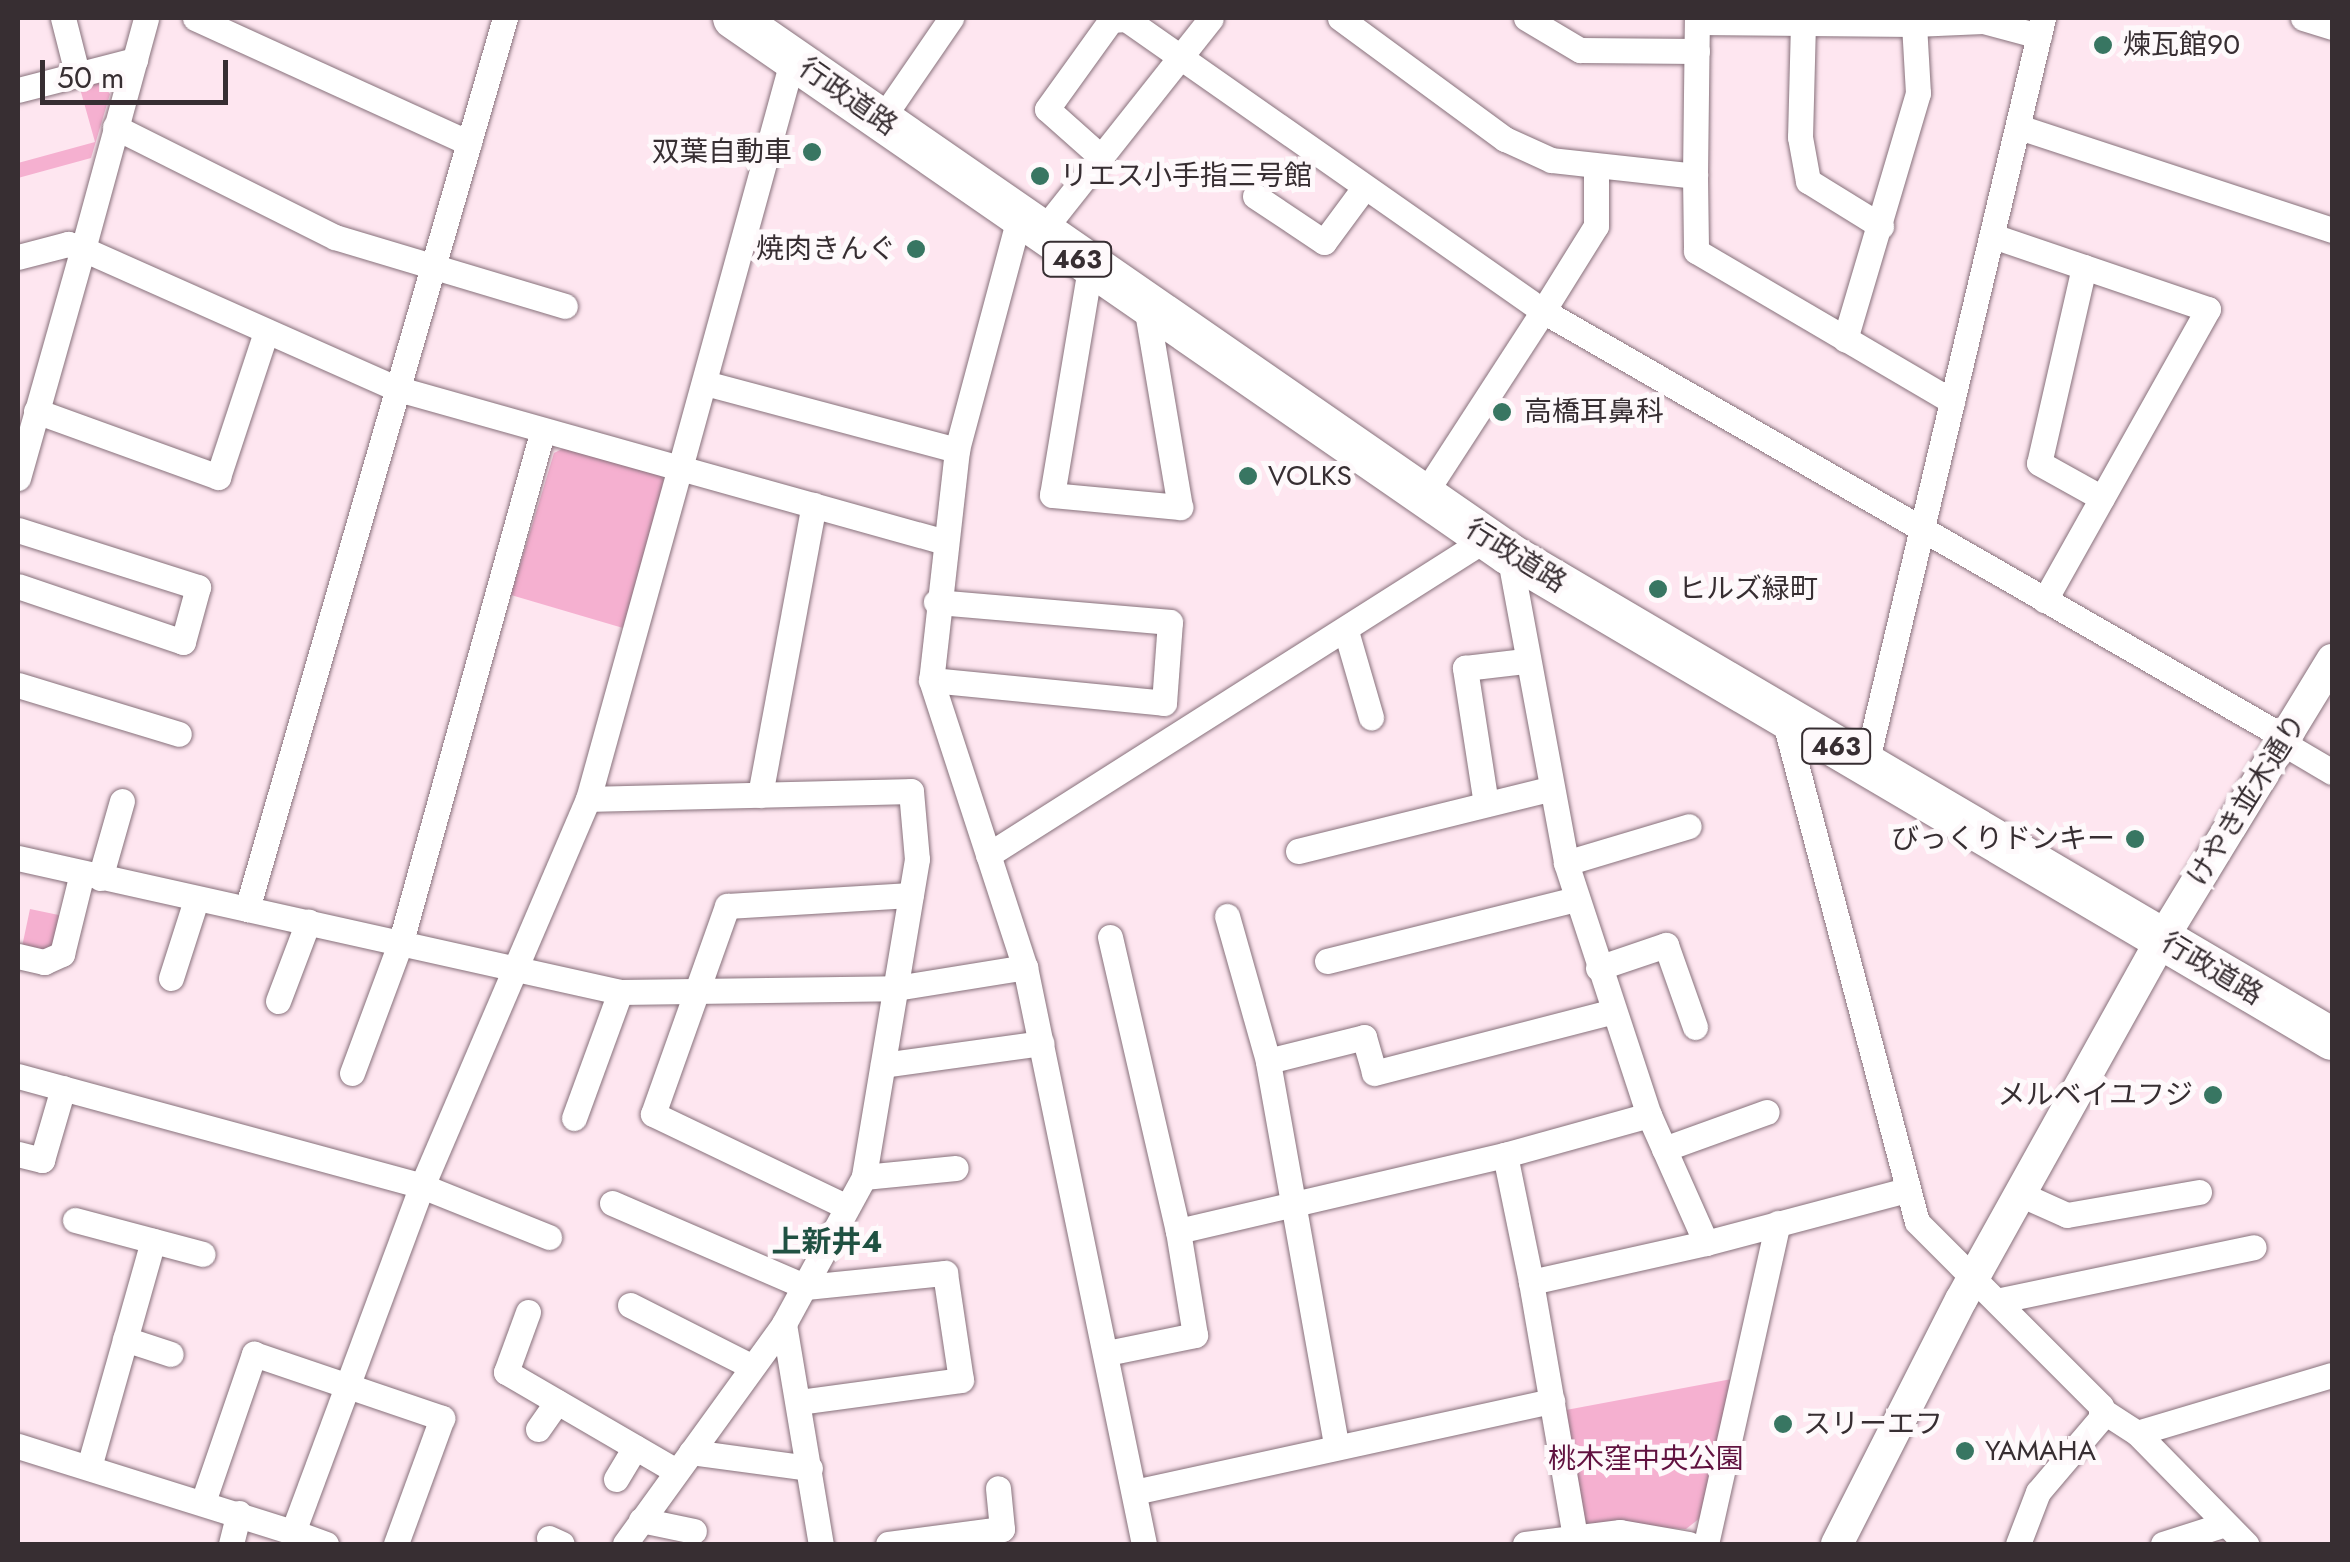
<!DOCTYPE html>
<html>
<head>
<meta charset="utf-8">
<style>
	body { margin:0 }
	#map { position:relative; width:2350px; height:1562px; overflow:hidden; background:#fee6f0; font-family:Jost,"Noto Sans JP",sans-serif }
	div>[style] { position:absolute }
	.green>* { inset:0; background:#f5b0d0; transform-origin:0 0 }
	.roads { filter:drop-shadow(0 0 2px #87717b) drop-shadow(0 0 2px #87717b) }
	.minor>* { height:25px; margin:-12.5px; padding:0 12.5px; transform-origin:12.5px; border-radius:12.5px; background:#fff }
	.tertiary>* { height:32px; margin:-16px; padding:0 16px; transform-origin:16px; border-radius:16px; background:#fff }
	.trunk>* { height:42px; margin:-21px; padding:0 21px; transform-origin:21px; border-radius:21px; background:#fff }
	.dots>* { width:28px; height:28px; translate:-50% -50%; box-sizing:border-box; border:5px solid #fef9fb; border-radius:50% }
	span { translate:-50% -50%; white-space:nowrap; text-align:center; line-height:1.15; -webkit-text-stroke:10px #fef9fb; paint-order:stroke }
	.shield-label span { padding:2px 8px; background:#fef9fb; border:2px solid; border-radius:8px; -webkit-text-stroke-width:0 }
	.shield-label { font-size:25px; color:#372e32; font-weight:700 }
	.poi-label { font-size:28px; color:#372e32 }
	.left { translate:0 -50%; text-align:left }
	.right { translate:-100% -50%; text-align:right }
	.street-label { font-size:28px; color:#372e32 }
	.park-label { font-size:28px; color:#611240 }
	.neighbourhood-label { font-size:30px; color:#205142; font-weight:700 }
	.frame { position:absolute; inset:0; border:20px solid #372e32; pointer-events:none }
	.scale { position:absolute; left:40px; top:60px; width:188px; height:45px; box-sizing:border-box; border:5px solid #372e32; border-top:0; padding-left:12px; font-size:30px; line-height:35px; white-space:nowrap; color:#372e32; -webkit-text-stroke:8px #fef9fb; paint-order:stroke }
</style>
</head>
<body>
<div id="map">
	<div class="green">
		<i style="clip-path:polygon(98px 80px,110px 94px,91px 158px,18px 178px,18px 163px,95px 142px,79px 85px)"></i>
		<i style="clip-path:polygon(564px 448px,659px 472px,665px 483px,623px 628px,511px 595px,554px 453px)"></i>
		<i style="left:30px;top:909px;width:33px;height:39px;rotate:12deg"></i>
		<i style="clip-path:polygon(1737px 1378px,1700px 1518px,1686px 1529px,1584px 1523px,1566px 1410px)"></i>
	</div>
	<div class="roads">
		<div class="minor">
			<i style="left:63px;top:18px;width:57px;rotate:75.7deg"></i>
			<i style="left:195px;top:18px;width:301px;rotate:24.5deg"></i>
			<i style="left:1340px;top:18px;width:205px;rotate:36.3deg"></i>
			<i style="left:1505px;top:139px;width:51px;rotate:24.5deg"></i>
			<i style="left:1551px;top:160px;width:145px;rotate:6.3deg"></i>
			<i style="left:1695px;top:176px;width:158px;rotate:-89.3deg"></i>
			<i style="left:1526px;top:18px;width:63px;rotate:30.7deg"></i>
			<i style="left:1580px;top:50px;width:117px;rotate:0.5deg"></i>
			<i style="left:2303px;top:18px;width:30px;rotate:17deg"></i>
			<i style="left:1697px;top:22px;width:217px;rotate:0.5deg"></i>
			<i style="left:1914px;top:24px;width:69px;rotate:86.7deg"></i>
			<i style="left:1918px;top:93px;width:257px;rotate:106.5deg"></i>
			<i style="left:1803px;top:23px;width:114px;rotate:91.5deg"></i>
			<i style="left:1800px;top:137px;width:45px;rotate:79.7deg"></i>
			<i style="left:1808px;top:181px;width:86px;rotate:31.7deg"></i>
			<i style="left:1914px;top:24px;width:69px;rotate:-2.5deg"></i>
			<i style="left:1983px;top:21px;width:58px;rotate:15deg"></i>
			<i style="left:18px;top:90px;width:121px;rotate:-14.4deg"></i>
			<i style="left:881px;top:120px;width:124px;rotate:-55.5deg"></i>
			<i style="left:115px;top:127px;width:246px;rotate:26.6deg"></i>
			<i style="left:335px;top:237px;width:240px;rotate:16.7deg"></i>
			<i style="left:2019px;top:127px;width:330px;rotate:18.2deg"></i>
			<i style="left:1101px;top:157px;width:72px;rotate:-138.4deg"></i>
			<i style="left:1047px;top:109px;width:110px;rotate:-54.3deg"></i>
			<i style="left:1111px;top:20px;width:15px;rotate:-4deg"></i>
			<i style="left:1126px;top:19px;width:509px;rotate:35deg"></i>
			<i style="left:1543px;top:311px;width:100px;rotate:-58.1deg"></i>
			<i style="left:1596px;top:226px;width:58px;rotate:-90deg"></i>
			<i style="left:1695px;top:176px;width:75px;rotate:89.2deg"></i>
			<i style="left:1696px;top:251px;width:297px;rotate:30.4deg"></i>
			<i style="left:1255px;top:196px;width:83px;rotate:33.7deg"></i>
			<i style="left:1324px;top:242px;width:67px;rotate:-53.5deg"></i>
			<i style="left:1019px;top:218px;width:240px;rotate:105deg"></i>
			<i style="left:957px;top:450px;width:231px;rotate:96.4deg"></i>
			<i style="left:931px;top:680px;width:302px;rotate:71.9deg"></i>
			<i style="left:1025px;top:967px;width:589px;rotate:78.35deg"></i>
			<i style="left:1040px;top:234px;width:275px;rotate:-51.6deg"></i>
			<i style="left:1993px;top:236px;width:227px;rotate:18.8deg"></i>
			<i style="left:2208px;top:309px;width:334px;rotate:119.3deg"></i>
			<i style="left:18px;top:257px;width:52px;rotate:-14.6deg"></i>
			<i style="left:68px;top:244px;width:16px;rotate:18deg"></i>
			<i style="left:83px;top:249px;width:239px;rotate:-74.7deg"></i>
			<i style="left:2084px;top:267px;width:201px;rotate:102.9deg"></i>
			<i style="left:2039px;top:463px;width:72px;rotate:29.1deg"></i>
			<i style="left:1090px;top:268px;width:230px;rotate:99.5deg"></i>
			<i style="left:1052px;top:495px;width:129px;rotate:5.4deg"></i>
			<i style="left:1180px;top:507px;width:203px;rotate:-99.6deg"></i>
			<i style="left:705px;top:383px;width:261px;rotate:14.9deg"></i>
			<i style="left:36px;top:411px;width:194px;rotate:19.9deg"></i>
			<i style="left:218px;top:477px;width:153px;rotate:-71.7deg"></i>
			<i style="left:18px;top:478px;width:238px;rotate:-74.2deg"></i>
			<i style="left:83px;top:249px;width:342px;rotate:24deg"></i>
			<i style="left:395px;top:388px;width:296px;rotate:15.7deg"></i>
			<i style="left:680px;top:468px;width:424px;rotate:-74.6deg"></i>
			<i style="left:1423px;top:496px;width:221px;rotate:-57deg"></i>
			<i style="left:1543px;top:311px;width:857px;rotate:29.89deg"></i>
			<i style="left:18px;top:530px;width:189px;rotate:17.6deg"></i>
			<i style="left:198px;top:587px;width:57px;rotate:105.3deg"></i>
			<i style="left:183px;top:642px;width:174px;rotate:-161.3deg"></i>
			<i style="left:1509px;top:554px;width:314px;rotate:79.5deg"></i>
			<i style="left:1566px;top:863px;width:265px;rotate:71.8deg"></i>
			<i style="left:1346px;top:631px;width:90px;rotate:73.8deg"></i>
			<i style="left:931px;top:680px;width:234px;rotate:5.6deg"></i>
			<i style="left:1164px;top:703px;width:81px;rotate:-85.8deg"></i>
			<i style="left:1170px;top:622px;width:235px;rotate:-175.1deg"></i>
			<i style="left:18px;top:685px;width:168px;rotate:16.9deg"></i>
			<i style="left:1783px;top:715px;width:524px;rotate:75.2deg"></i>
			<i style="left:1917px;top:1222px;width:260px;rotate:45deg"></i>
			<i style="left:2101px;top:1406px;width:12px;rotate:90deg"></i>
			<i style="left:2101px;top:1418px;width:97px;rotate:130.4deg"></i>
			<i style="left:2038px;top:1492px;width:56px;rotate:111deg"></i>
			<i style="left:2283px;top:743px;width:57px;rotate:30.6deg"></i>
			<i style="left:1866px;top:764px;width:767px;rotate:-76.65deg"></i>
			<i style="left:760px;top:795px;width:295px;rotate:-79.5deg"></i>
			<i style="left:588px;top:799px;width:323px;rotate:-1.4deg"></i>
			<i style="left:911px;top:791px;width:68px;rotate:85deg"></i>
			<i style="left:917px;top:859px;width:322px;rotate:99.5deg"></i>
			<i style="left:864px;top:1177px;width:167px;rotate:118.6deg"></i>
			<i style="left:784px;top:1324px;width:271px;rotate:125.9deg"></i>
			<i style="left:1486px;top:804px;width:138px;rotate:-98.8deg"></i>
			<i style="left:1465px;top:668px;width:60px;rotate:-6.7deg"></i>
			<i style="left:1298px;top:851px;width:258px;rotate:-13.9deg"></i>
			<i style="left:988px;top:855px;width:590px;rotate:-32.4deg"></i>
			<i style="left:18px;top:858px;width:617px;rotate:12.55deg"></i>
			<i style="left:620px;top:992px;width:276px;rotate:-0.8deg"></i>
			<i style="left:896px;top:988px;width:131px;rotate:-9.2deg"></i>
			<i style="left:1566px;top:863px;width:128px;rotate:-16.7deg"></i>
			<i style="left:100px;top:878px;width:80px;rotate:-74.1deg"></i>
			<i style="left:247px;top:909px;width:928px;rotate:-73.85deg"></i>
			<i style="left:1227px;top:916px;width:151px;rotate:74.2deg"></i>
			<i style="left:1110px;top:937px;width:302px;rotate:77deg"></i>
			<i style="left:1178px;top:1231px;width:336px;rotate:-13.1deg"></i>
			<i style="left:18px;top:956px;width:27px;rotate:13deg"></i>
			<i style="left:44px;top:962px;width:20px;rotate:-24deg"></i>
			<i style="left:62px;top:954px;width:79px;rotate:-76.1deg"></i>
			<i style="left:1327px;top:961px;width:257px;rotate:-14deg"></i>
			<i style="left:1598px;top:968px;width:72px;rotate:-18.7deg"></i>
			<i style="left:1666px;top:945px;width:87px;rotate:70.5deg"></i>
			<i style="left:171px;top:978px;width:82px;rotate:-72.2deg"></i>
			<i style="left:278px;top:1001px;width:85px;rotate:-69.2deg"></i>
			<i style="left:883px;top:1065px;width:160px;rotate:-7.9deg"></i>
			<i style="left:352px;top:1073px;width:141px;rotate:-69.6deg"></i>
			<i style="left:401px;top:941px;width:527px;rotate:-74.49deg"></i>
			<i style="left:18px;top:1076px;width:419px;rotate:15.2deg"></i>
			<i style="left:422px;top:1186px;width:137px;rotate:21.9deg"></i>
			<i style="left:574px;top:1118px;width:134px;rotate:-69.9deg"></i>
			<i style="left:1664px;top:1149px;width:109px;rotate:-19.8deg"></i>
			<i style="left:18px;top:1154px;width:25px;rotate:14deg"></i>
			<i style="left:42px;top:1160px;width:75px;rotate:-73.7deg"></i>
			<i style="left:864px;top:1177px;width:92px;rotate:-5.6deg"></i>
			<i style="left:2020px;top:1194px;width:51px;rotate:24.1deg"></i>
			<i style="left:2067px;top:1215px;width:134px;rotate:-9.9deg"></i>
			<i style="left:612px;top:1203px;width:211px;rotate:23.4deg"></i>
			<i style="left:806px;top:1287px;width:140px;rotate:-5.8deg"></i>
			<i style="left:945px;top:1273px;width:108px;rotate:81.5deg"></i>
			<i style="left:961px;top:1380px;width:163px;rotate:172.3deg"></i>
			<i style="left:845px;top:1206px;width:213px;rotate:-154.4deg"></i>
			<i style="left:653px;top:1114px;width:221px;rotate:-70.4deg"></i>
			<i style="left:727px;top:906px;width:184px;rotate:-3.4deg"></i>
			<i style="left:75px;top:1220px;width:132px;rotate:14.9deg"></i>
			<i style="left:1706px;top:1243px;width:140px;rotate:-114deg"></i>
			<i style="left:1649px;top:1115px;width:149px;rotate:164.5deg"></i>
			<i style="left:1505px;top:1155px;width:130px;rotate:78.4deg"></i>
			<i style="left:1531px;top:1282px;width:179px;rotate:-12.6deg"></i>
			<i style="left:1706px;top:1243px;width:208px;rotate:-14.8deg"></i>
			<i style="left:1531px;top:1282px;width:258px;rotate:80.2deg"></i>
			<i style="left:2001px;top:1300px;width:258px;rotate:-11.8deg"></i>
			<i style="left:630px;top:1305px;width:136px;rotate:26.8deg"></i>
			<i style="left:528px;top:1312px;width:64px;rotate:110.1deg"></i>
			<i style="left:506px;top:1372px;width:197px;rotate:30.2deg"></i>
			<i style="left:784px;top:1324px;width:223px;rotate:80.5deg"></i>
			<i style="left:125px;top:1339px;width:48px;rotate:18.1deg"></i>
			<i style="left:1107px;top:1353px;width:90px;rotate:-11.6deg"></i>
			<i style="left:1195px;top:1335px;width:105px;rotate:-99.3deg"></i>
			<i style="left:2103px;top:1411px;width:40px;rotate:32.9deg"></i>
			<i style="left:2137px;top:1433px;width:156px;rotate:45.5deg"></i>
			<i style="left:538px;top:1429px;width:33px;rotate:-55deg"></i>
			<i style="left:2137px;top:1433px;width:203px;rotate:-16.6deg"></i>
			<i style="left:1336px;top:1444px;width:389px;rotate:-100.1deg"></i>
			<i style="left:1268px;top:1061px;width:99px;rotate:-14deg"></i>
			<i style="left:1364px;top:1037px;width:37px;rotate:74deg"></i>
			<i style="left:1374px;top:1073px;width:244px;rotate:-14.5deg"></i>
			<i style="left:18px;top:1446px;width:288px;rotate:17.4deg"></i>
			<i style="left:691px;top:1452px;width:120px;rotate:7.7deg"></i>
			<i style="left:89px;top:1467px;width:235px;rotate:-74.2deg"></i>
			<i style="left:616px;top:1479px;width:37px;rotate:-59deg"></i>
			<i style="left:1134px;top:1492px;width:428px;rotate:-12.3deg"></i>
			<i style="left:203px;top:1502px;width:157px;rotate:-71deg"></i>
			<i style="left:254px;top:1354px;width:199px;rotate:18.8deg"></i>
			<i style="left:442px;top:1418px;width:134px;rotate:110.1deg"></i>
			<i style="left:641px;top:1520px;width:54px;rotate:11.7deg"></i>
			<i style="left:549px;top:1538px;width:14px;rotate:25deg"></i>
			<i style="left:231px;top:1544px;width:32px;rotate:-76deg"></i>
			<i style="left:326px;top:1544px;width:35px;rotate:-160deg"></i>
			<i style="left:293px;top:1532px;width:369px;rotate:-69.6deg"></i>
			<i style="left:422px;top:1186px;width:421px;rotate:-66.8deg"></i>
			<i style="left:588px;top:799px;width:344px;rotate:-74.5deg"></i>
			<i style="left:680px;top:468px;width:271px;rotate:15.6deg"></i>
			<i style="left:888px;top:1544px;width:115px;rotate:-7.5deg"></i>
			<i style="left:1002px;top:1529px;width:41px;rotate:-95.6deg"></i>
			<i style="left:1525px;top:1544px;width:96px;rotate:-7.2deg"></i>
			<i style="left:1620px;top:1532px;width:70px;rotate:9.9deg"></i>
			<i style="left:1706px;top:1544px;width:329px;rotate:-77.4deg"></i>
			<i style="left:2163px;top:1544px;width:65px;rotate:-17.9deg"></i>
		</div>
		<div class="tertiary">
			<i style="left:1837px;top:1544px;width:274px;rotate:-63.1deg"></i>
			<i style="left:1961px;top:1300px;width:413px;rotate:-60.9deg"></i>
			<i style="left:2162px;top:939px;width:327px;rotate:-58.6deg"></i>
		</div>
		<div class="trunk">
			<i style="left:734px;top:18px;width:942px;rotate:34.67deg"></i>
			<i style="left:1509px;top:554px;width:955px;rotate:30.51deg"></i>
		</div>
	</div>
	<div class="dots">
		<i style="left:2103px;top:45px;background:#387662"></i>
		<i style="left:812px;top:152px;background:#387662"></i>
		<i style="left:1040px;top:176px;background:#387662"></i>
		<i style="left:916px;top:249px;background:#387662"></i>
		<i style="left:1502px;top:412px;background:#387662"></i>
		<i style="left:1248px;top:476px;background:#387662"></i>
		<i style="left:1658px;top:589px;background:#387662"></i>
		<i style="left:2135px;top:839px;background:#387662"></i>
		<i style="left:2213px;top:1095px;background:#387662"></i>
		<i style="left:1783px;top:1424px;background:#387662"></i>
		<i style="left:1965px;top:1451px;background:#387662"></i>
	</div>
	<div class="shield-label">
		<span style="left:1077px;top:259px">463</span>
		<span style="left:1836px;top:746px">463</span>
	</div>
	<div class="poi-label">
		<span class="left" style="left:2123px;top:45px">煉瓦館90</span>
		<span class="right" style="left:792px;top:152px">双葉自動車</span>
		<span class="left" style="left:1060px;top:176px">リエス小手指三号館</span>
		<span class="right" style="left:896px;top:249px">焼肉きんぐ</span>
		<span class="left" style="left:1524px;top:412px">高橋耳鼻科</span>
		<span class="left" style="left:1268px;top:476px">VOLKS</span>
		<span class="left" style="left:1678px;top:589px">ヒルズ緑町</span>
		<span class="right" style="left:2115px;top:839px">びっくりドンキー</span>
		<span class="right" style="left:2193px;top:1095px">メルベイユフジ</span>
		<span class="left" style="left:1803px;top:1424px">スリーエフ</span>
		<span class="left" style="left:1985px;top:1451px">YAMAHA</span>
	</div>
	<div class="street-label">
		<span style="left:848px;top:97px;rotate:35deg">行政道路</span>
		<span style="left:1516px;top:556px;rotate:32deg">行政道路</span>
		<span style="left:2247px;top:800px;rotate:-58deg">けやき並木通り</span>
		<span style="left:2212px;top:969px;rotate:31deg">行政道路</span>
	</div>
	<div class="park-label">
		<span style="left:1646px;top:1459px">桃木窪中央公園</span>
	</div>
	<div class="neighbourhood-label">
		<span style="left:827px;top:1242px">上新井4</span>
	</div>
	<div class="frame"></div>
	<div class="scale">50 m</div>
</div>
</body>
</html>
